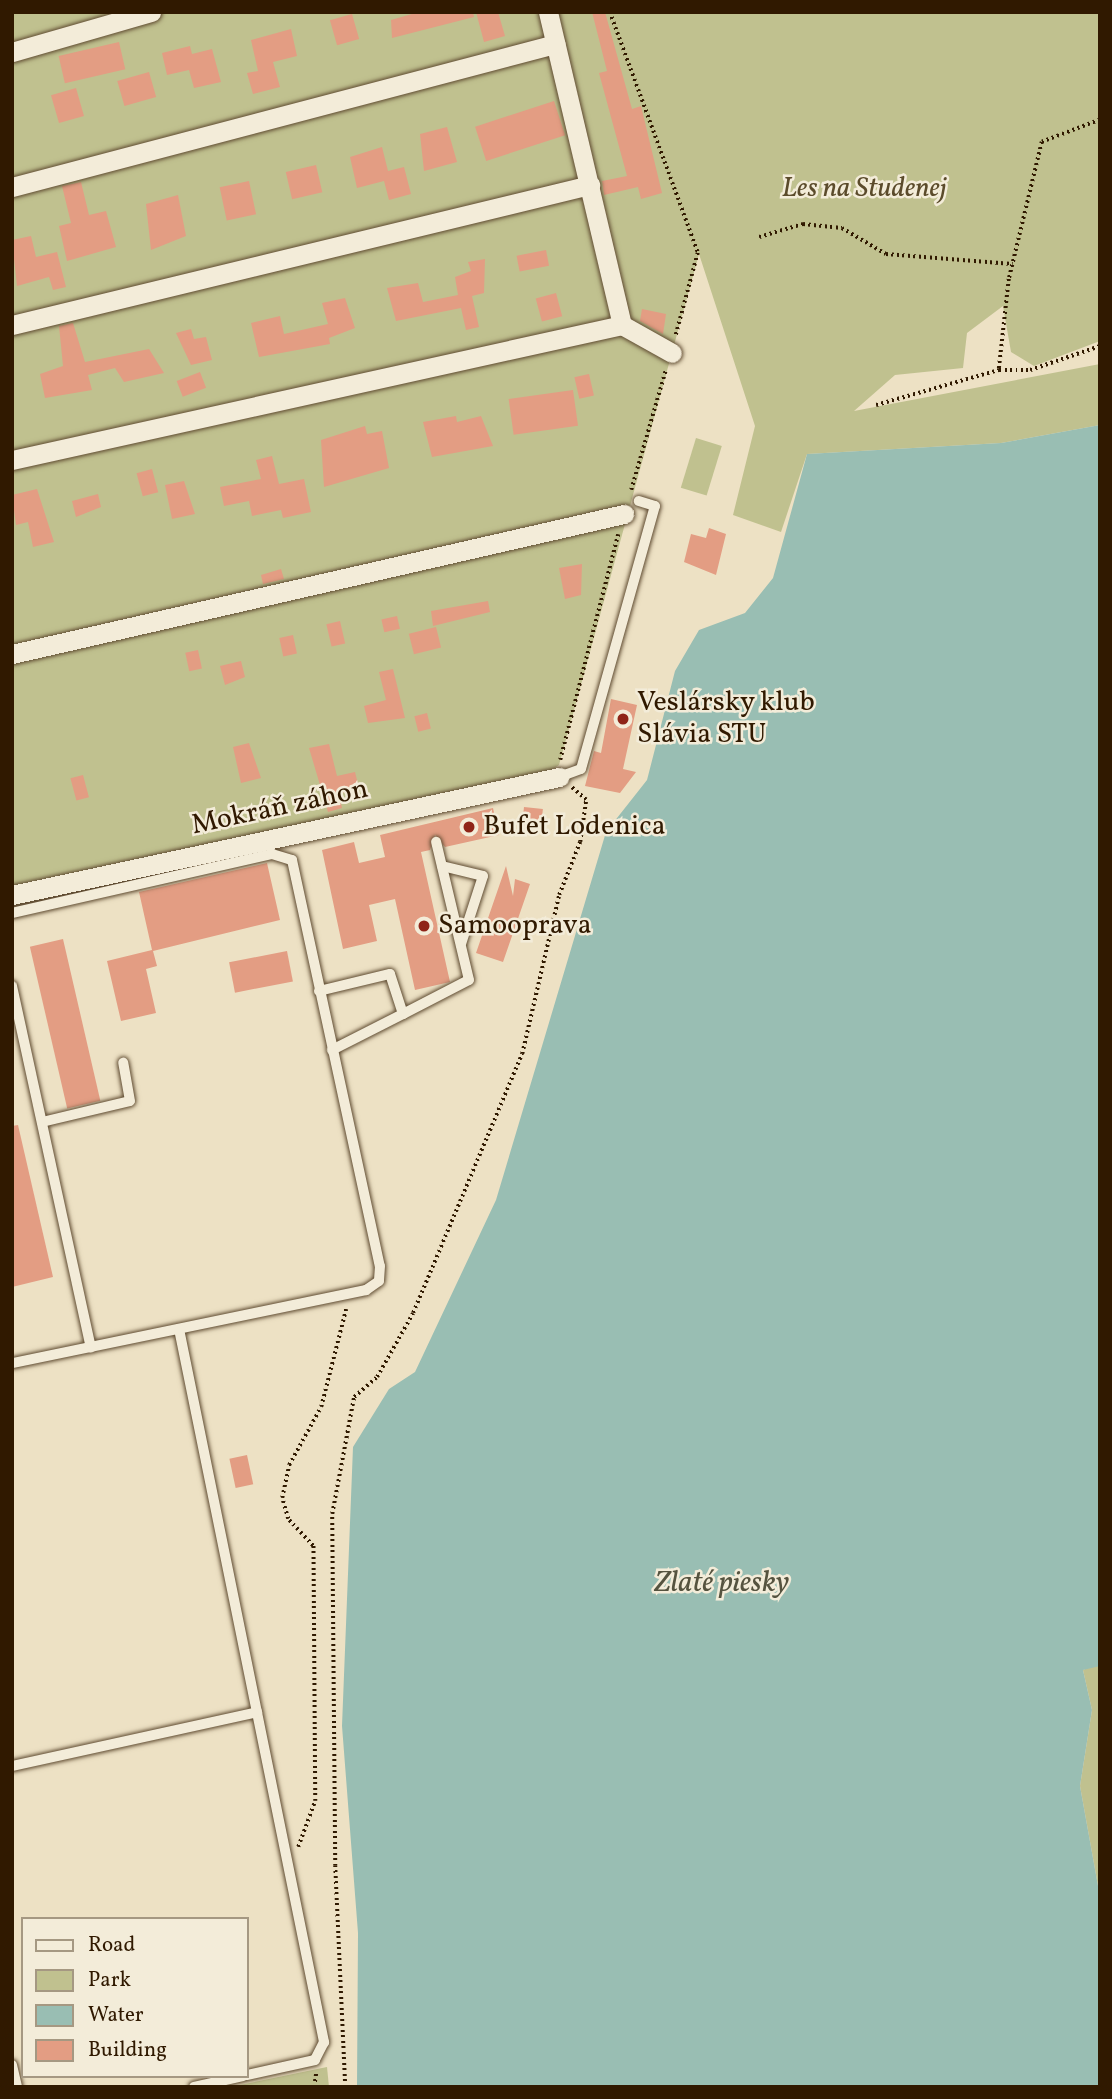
<!DOCTYPE html>
<html>
<head>
<meta charset="utf-8">
<style>
	body { margin:0 }
	#map { position:relative; width:1112px; height:2099px; overflow:hidden; background:#ede1c4; font-family:Vollkorn,serif }
	div>[style] { position:absolute }
	.green>* { inset:0; background:#c0c18f; transform-origin:0 0 }
	.water>* { inset:0; background:#99beb3 }
	.building>* { inset:0; background:#e39d83; transform-origin:0 0 }
	.path>* { height:3.5px; margin-top:-1.75px; transform-origin:0; background:repeating-linear-gradient(90deg,#301900 0 2px,transparent 0 5.5px) }
	.roads { filter:drop-shadow(0 0 2px #5f4b31) drop-shadow(0 0 2px #5f4b31) }
	.service>* { height:10px; margin:-5px; padding:0 5px; transform-origin:5px; border-radius:5px; background:#f3ecd9 }
	.minor>* { height:19px; margin:-9.5px; padding:0 9.5px; transform-origin:9.5px; border-radius:9.5px; background:#f3ecd9 }
	.dots>* { width:19px; height:19px; translate:-50% -50%; box-sizing:border-box; border:4px solid #f3ecd9; border-radius:50% }
	span { translate:-50% -50%; white-space:nowrap; text-align:center; line-height:1.15; -webkit-text-stroke:5px #f3ecd9; paint-order:stroke }
	.park-label { font-size:28px; color:#5b4b2b; font-style:italic }
	.poi-label { font-size:28px; color:#301900 }
	.left { translate:0 -50%; text-align:left }
	.street-label { font-size:28px; color:#301900 }
	.water-label { font-size:30px; color:#55533f; font-style:italic }
	.frame { position:absolute; inset:0; border:14px solid #301900; pointer-events:none }
	.legend { position:absolute; left:21px; top:1917px; width:228px; height:161px; box-sizing:border-box; background:#f3ecd9; border:2px solid #a59882; margin:0; padding:9px 12px; list-style:none; font-size:21px; color:#301900 }
	.legend li { display:flex; align-items:center; gap:14px; height:35px }
	.legend b { width:35px; border:2px solid #a59882 }
</style>
</head>
<body>
<div id="map">
	<div class="green">
		<i style="clip-path:polygon(12px 12px,1100px 12px,1100px 341px,1034px 366px,1011px 352px,1003px 306px,967px 333px,963px 368px,895px 375px,854px 411px,1100px 364px,1100px 425px,1001px 443px,807px 454px,781px 532px,733px 515px,755px 426px,699px 254px,559px 765px,521px 791px,12px 906px)"></i>
		<i style="left:696px;top:438px;width:27px;height:52px;rotate:17deg"></i>
		<i style="clip-path:polygon(1094px 1665px,1100px 1666px,1100px 1897px,1080px 1786px,1092px 1710px,1083px 1670px)"></i>
		<i style="clip-path:polygon(327px 2067px,329px 2087px,230px 2087px)"></i>
	</div>
	<div class="water">
		<i style="clip-path:polygon(1100px 425px,1100px 1666px,1083px 1670px,1092px 1710px,1080px 1786px,1100px 1897px,1100px 2087px,357px 2087px,358px 1933px,342px 1726px,353px 1447px,389px 1389px,415px 1372px,496px 1200px,606px 832px,647px 780px,675px 671px,699px 630px,745px 613px,773px 578px,807px 454px,1001px 443px)"></i>
	</div>
	<div class="building">
		<i style="clip-path:polygon(419px 12px,473px 12px,474px 17px,392px 38px,391px 20px)"></i>
		<i style="clip-path:polygon(476px 12px,498px 12px,505px 36px,484px 42px)"></i>
		<i style="clip-path:polygon(592px 12px,605px 12px,632px 109px,641px 106px,662px 193px,641px 199px,638px 187px,604px 195px,602px 181px,627px 176px,599px 73px,607px 71px)"></i>
		<i style="left:352px;top:14px;width:26px;height:23px;rotate:74deg"></i>
		<i style="clip-path:polygon(291px 29px,297px 56px,273px 62px,280px 87px,253px 94px,247px 73px,258px 71px,251px 40px)"></i>
		<i style="left:119px;top:42px;width:28px;height:62px;rotate:77deg"></i>
		<i style="clip-path:polygon(190px 46px,192px 54px,212px 49px,221px 82px,194px 88px,189px 70px,167px 75px,162px 53px)"></i>
		<i style="left:149px;top:72px;width:26px;height:33px;rotate:74deg"></i>
		<i style="left:76px;top:88px;width:29px;height:26px;rotate:74deg"></i>
		<i style="left:554px;top:101px;width:36px;height:83px;rotate:72deg"></i>
		<i style="clip-path:polygon(447px 127px,457px 162px,424px 171px,420px 134px)"></i>
		<i style="clip-path:polygon(382px 147px,388px 171px,404px 167px,411px 194px,389px 200px,384px 181px,357px 188px,350px 157px)"></i>
		<i style="left:316px;top:165px;width:28px;height:31px;rotate:77deg"></i>
		<i style="left:249px;top:181px;width:34px;height:30px;rotate:78deg"></i>
		<i style="clip-path:polygon(81px 182px,89px 215px,106px 211px,116px 247px,67px 261px,59px 226px,71px 223px,62px 186px)"></i>
		<i style="clip-path:polygon(178px 195px,186px 236px,151px 250px,146px 204px)"></i>
		<i style="clip-path:polygon(31px 236px,36px 257px,57px 252px,66px 287px,53px 290px,49px 277px,17px 286px,12px 240px)"></i>
		<i style="left:546px;top:250px;width:16px;height:30px;rotate:79deg"></i>
		<i style="clip-path:polygon(485px 259px,484px 293px,472px 296px,479px 327px,466px 330px,461px 308px,396px 321px,387px 288px,418px 283px,423px 302px,458px 295px,455px 277px,471px 271px,468px 262px)"></i>
		<i style="left:556px;top:293px;width:24px;height:21px;rotate:75deg"></i>
		<i style="clip-path:polygon(345px 298px,355px 328px,329px 338px,330px 344px,259px 357px,251px 323px,280px 316px,284px 334px,328px 324px,322px 303px)"></i>
		<i style="clip-path:polygon(642px 309px,666px 314px,663px 334px,640px 321px)"></i>
		<i style="clip-path:polygon(73px 323px,85px 362px,149px 349px,164px 373px,124px 382px,115px 368px,88px 375px,92px 390px,45px 398px,40px 374px,63px 366px,59px 326px)"></i>
		<i style="clip-path:polygon(191px 329px,194px 339px,206px 337px,212px 360px,191px 365px,176px 333px)"></i>
		<i style="left:200px;top:372px;width:17px;height:25px;rotate:69deg"></i>
		<i style="left:589px;top:374px;width:22px;height:15px;rotate:77deg"></i>
		<i style="left:573px;top:390px;width:36px;height:65px;rotate:82deg"></i>
		<i style="clip-path:polygon(456px 416px,457px 422px,481px 416px,493px 446px,432px 457px,423px 422px)"></i>
		<i style="clip-path:polygon(365px 426px,367px 434px,382px 431px,389px 468px,324px 487px,321px 440px)"></i>
		<i style="clip-path:polygon(272px 456px,279px 484px,304px 479px,311px 512px,283px 518px,281px 510px,252px 516px,249px 501px,224px 506px,220px 487px,261px 479px,256px 460px)"></i>
		<i style="left:152px;top:469px;width:24px;height:16px;rotate:75deg"></i>
		<i style="clip-path:polygon(184px 481px,195px 514px,172px 519px,165px 485px)"></i>
		<i style="clip-path:polygon(37px 489px,54px 542px,33px 547px,28px 522px,16px 525px,12px 495px)"></i>
		<i style="clip-path:polygon(98px 494px,101px 507px,76px 517px,72px 501px)"></i>
		<i style="clip-path:polygon(709px 528px,726px 534px,716px 575px,684px 562px,691px 534px,706px 538px)"></i>
		<i style="clip-path:polygon(582px 564px,581px 595px,565px 599px,559px 568px)"></i>
		<i style="clip-path:polygon(281px 569px,284px 579px,263px 584px,261px 575px)"></i>
		<i style="clip-path:polygon(488px 601px,490px 612px,433px 626px,431px 611px)"></i>
		<i style="left:397px;top:616px;width:13px;height:16px;rotate:77deg"></i>
		<i style="left:340px;top:621px;width:23px;height:14px;rotate:77deg"></i>
		<i style="left:436px;top:627px;width:21px;height:28px;rotate:76deg"></i>
		<i style="left:293px;top:635px;width:19px;height:14px;rotate:78deg"></i>
		<i style="left:198px;top:650px;width:19px;height:13px;rotate:78deg"></i>
		<i style="clip-path:polygon(241px 661px,245px 677px,225px 685px,220px 666px)"></i>
		<i style="clip-path:polygon(393px 669px,405px 718px,368px 723px,364px 706px,386px 700px,379px 672px)"></i>
		<i style="clip-path:polygon(611px 699px,637px 705px,623px 769px,636px 772px,620px 793px,585px 786px,594px 751px,601px 753px)"></i>
		<i style="left:427px;top:713px;width:16px;height:13px;rotate:76deg"></i>
		<i style="clip-path:polygon(249px 743px,261px 778px,241px 783px,233px 747px)"></i>
		<i style="clip-path:polygon(329px 744px,337px 776px,355px 772px,359px 788px,339px 794px,342px 808px,328px 812px,309px 748px)"></i>
		<i style="left:83px;top:775px;width:23px;height:13px;rotate:75deg"></i>
		<i style="left:524px;top:807px;width:19px;height:18px;rotate:6deg"></i>
		<i style="clip-path:polygon(493px 808px,499px 835px,445px 847px,435px 835px,430px 850px,421px 852px,450px 982px,415px 990px,395px 899px,369px 905px,377px 941px,343px 949px,322px 850px,354px 842px,359px 863px,385px 857px,380px 835px)"></i>
		<i style="clip-path:polygon(267px 863px,280px 920px,153px 951px,157px 966px,146px 969px,156px 1013px,121px 1021px,107px 961px,152px 950px,139px 892px)"></i>
		<i style="clip-path:polygon(506px 866px,513px 896px,515px 879px,530px 884px,503px 962px,476px 953px)"></i>
		<i style="left:63px;top:939px;width:166px;height:34px;rotate:77deg"></i>
		<i style="left:287px;top:951px;width:31px;height:59px;rotate:79deg"></i>
		<i style="clip-path:polygon(18px 1125px,53px 1277px,12px 1287px,12px 1126px)"></i>
		<i style="left:247px;top:1455px;width:30px;height:18px;rotate:78deg"></i>
	</div>
	<div class="path">
		<i style="left:610px;top:12px;width:257px;rotate:69.9deg"></i>
		<i style="left:698px;top:253px;width:85px;rotate:105deg"></i>
		<i style="left:1100px;top:120px;width:62px;rotate:159.2deg"></i>
		<i style="left:1042px;top:142px;width:141px;rotate:103.5deg"></i>
		<i style="left:1009px;top:279px;width:92px;rotate:96.3deg"></i>
		<i style="left:999px;top:370px;width:31px"></i>
		<i style="left:1030px;top:370px;width:74px;rotate:-18.9deg"></i>
		<i style="left:759px;top:237px;width:46px;rotate:-16.5deg"></i>
		<i style="left:803px;top:224px;width:39px;rotate:6deg"></i>
		<i style="left:842px;top:228px;width:51px;rotate:30.6deg"></i>
		<i style="left:886px;top:254px;width:127px;rotate:4.5deg"></i>
		<i style="left:876px;top:405px;width:128px;rotate:-15.9deg"></i>
		<i style="left:631px;top:490px;width:126px;rotate:-73.9deg"></i>
		<i style="left:560px;top:760px;width:233px;rotate:-75.6deg"></i>
		<i style="left:298px;top:1847px;width:49px;rotate:-69.7deg"></i>
		<i style="left:315px;top:1801px;width:255px;rotate:-90.4deg"></i>
		<i style="left:313px;top:1546px;width:37px;rotate:-133deg"></i>
		<i style="left:288px;top:1519px;width:22px;rotate:-106deg"></i>
		<i style="left:282px;top:1498px;width:34px;rotate:-78deg"></i>
		<i style="left:289px;top:1465px;width:66px;rotate:-61.1deg"></i>
		<i style="left:321px;top:1407px;width:101px;rotate:-75.7deg"></i>
		<i style="left:314px;top:2087px;width:14px;rotate:-82deg"></i>
		<i style="left:345px;top:2087px;width:221px;rotate:-92.6deg"></i>
		<i style="left:335px;top:1866px;width:352px;rotate:-90.5deg"></i>
		<i style="left:332px;top:1514px;width:119px;rotate:-79.4deg"></i>
		<i style="left:354px;top:1397px;width:30px;rotate:-41deg"></i>
		<i style="left:377px;top:1377px;width:73px;rotate:-60.6deg"></i>
		<i style="left:413px;top:1313px;width:281px;rotate:-67.2deg"></i>
		<i style="left:522px;top:1054px;width:163px;rotate:-76.9deg"></i>
		<i style="left:559px;top:895px;width:57px;rotate:-68.4deg"></i>
		<i style="left:580px;top:842px;width:42px;rotate:-81.9deg"></i>
		<i style="left:586px;top:800px;width:20px;rotate:-139deg"></i>
	</div>
	<div class="roads">
		<div class="service">
			<i style="left:559px;top:777px;width:23px;rotate:-20deg"></i>
			<i style="left:581px;top:769px;width:273px;rotate:-74.3deg"></i>
			<i style="left:655px;top:506px;width:17px;rotate:-163deg"></i>
			<i style="left:442px;top:866px;width:42px;rotate:13.7deg"></i>
			<i style="left:483px;top:876px;width:71px;rotate:107.9deg"></i>
			<i style="left:12px;top:913px;width:267px;rotate:-12.8deg"></i>
			<i style="left:272px;top:854px;width:21px;rotate:17deg"></i>
			<i style="left:292px;top:860px;width:415px;rotate:77.8deg"></i>
			<i style="left:380px;top:1266px;width:15px;rotate:94deg"></i>
			<i style="left:379px;top:1281px;width:16px;rotate:145deg"></i>
			<i style="left:366px;top:1290px;width:361px;rotate:168.3deg"></i>
			<i style="left:12px;top:986px;width:370px;rotate:77.7deg"></i>
			<i style="left:319px;top:991px;width:73px;rotate:-13.5deg"></i>
			<i style="left:390px;top:974px;width:42px;rotate:72deg"></i>
			<i style="left:403px;top:1014px;width:74px;rotate:-27.3deg"></i>
			<i style="left:469px;top:980px;width:142px;rotate:-103.4deg"></i>
			<i style="left:332px;top:1050px;width:80px;rotate:-26.9deg"></i>
			<i style="left:42px;top:1122px;width:90px;rotate:-13.4deg"></i>
			<i style="left:130px;top:1101px;width:39px;rotate:-100deg"></i>
			<i style="left:179px;top:1329px;width:728px;rotate:78.5deg"></i>
			<i style="left:324px;top:2042px;width:20px;rotate:117deg"></i>
			<i style="left:315px;top:2060px;width:70px;rotate:167.6deg"></i>
			<i style="left:12px;top:1766px;width:251px;rotate:-12.4deg"></i>
			<i style="left:12px;top:2065px;width:23px;rotate:77deg"></i>
			<i style="left:194px;top:2087px;width:50px;rotate:-12.7deg"></i>
		</div>
		<div class="minor">
			<i style="left:548px;top:12px;width:322px;rotate:76.7deg"></i>
			<i style="left:622px;top:325px;width:57px;rotate:29.2deg"></i>
			<i style="left:12px;top:52px;width:145px;rotate:-16.1deg"></i>
			<i style="left:12px;top:187px;width:562px;rotate:-14.75deg"></i>
			<i style="left:12px;top:325px;width:595px;rotate:-13.62deg"></i>
			<i style="left:12px;top:460px;width:625px;rotate:-12.48deg"></i>
			<i style="left:12px;top:654px;width:628px;rotate:-12.89deg"></i>
			<i style="left:12px;top:895px;width:560px;rotate:-12.17deg"></i>
		</div>
	</div>
	<div class="dots">
		<i style="left:623px;top:719px;background:#8f2418"></i>
		<i style="left:469px;top:827px;background:#8f2418"></i>
		<i style="left:424px;top:926px;background:#8f2418"></i>
	</div>
	<div class="park-label">
		<span style="left:864px;top:189px">Les na Studenej</span>
	</div>
	<div class="poi-label">
		<span class="left" style="left:637px;top:719px">Veslársky klub<br>Slávia STU</span>
		<span class="left" style="left:483px;top:827px">Bufet Lodenica</span>
		<span class="left" style="left:438px;top:926px">Samooprava</span>
	</div>
	<div class="street-label">
		<span style="left:280px;top:808px;rotate:-12deg">Mokráň záhon</span>
	</div>
	<div class="water-label">
		<span style="left:722px;top:1583px">Zlaté piesky</span>
	</div>
	<div class="frame"></div>
	<ul class="legend">
	<li><b style="height:9px;background:#f3ecd9"></b>Road</li>
	<li><b style="height:19px;background:#c0c18f"></b>Park</li>
	<li><b style="height:19px;background:#99beb3"></b>Water</li>
	<li><b style="height:19px;background:#e39d83"></b>Building</li>
	</ul>
</div>
</body>
</html>
